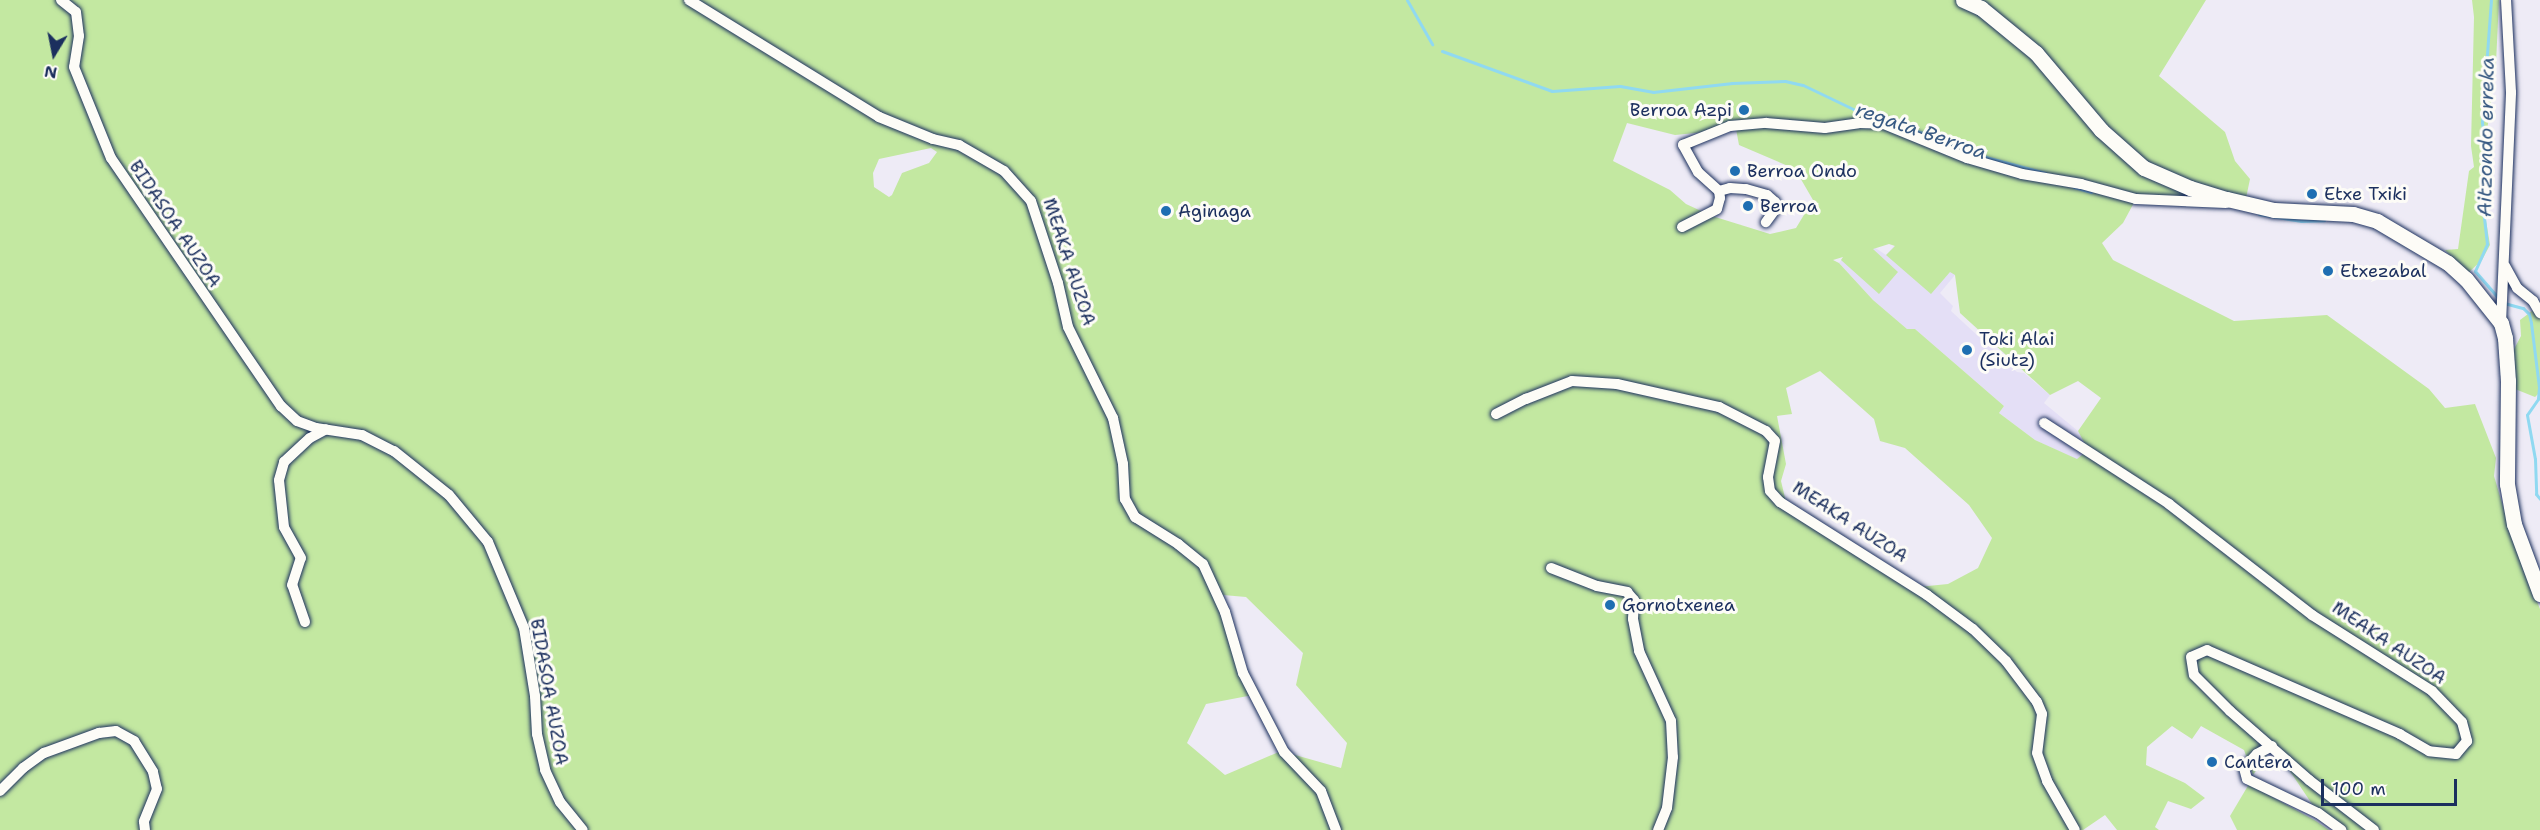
<!DOCTYPE html>
<html>
<head>
<meta charset="utf-8">
<style>
	body { margin:0 }
	#map { position:relative; width:2540px; height:830px; overflow:hidden; background:#eeebf6; font-family:"Shantell Sans",sans-serif }
	div>[style] { position:absolute }
	.built>* { inset:0; background:#e4dff6 }
	.green>* { inset:0; background:#c3e8a1 }
	.stream>* { height:3px; margin:-1.5px; padding:0 1.5px; transform-origin:1.5px; border-radius:1.5px; background:#90d9f1 }
	.roads { filter:drop-shadow(0 0 2px #1b2f5e) drop-shadow(0 0 2px #1b2f5e) }
	.street>* { height:10px; margin:-5px; padding:0 5px; transform-origin:5px; border-radius:5px; background:#fdfcf7 }
	.secondary>* { height:15px; margin:-7.5px; padding:0 7.5px; transform-origin:7.5px; border-radius:7.5px; background:#fdfcf7 }
	.dots>* { width:16px; height:16px; translate:-50% -50%; box-sizing:border-box; border:3px solid #fdfcf7; border-radius:50% }
	span { translate:-50% -50%; white-space:nowrap; text-align:center; line-height:1.15; -webkit-text-stroke:6px #fdfcf7; paint-order:stroke }
	.poi-label { font-size:18px; color:#1b2f5e }
	.right { translate:-100% -50%; text-align:right }
	.left { translate:0 -50%; text-align:left }
	.street-label { font-size:18px; color:#1b2f5e }
	.water-label { font-size:20px; color:#385a83; font-style:italic }
	.north { position:absolute; left:24px; top:24px; width:60px; height:60px; -webkit-text-stroke:4px #fdfcf7; paint-order:stroke; rotate:190deg; font-size:16px; font-weight:700; line-height:24px; text-align:center; color:#1b2f5e }
	.north::after { content:''; display:block; margin:auto; width:21px; height:27px; background:#1b2f5e; clip-path:polygon(50% 0,100% 100%,50% 72%,0 100%) }
	.scale { position:absolute; left:2321px; top:779px; width:136px; height:27px; box-sizing:border-box; border:3px solid #1b2f5e; border-top:0; padding-left:8px; font-size:18px; line-height:21px; white-space:nowrap; color:#1b2f5e; -webkit-text-stroke:4px #fdfcf7; paint-order:stroke }
</style>
</head>
<body>
<div id="map">
	<div class="built">
		<i style="clip-path:polygon(1906px 233px,1955px 275px,1940px 293px,1953px 306px,1951px 311px,2017px 372px,2024px 373px,2050px 395px,2044px 403px,2090px 441px,2088px 450px,2078px 460px,2035px 440px,1999px 413px,2004px 406px,1915px 329px,1907px 329px,1873px 300px,1839px 263px,1859px 237px,1886px 255px)"></i>
	</div>
	<div class="green">
		<i style="clip-path:polygon(evenodd,0 0,2206px 0,2159px 76px,2225px 132px,2235px 161px,2250px 179px,2245px 203px,2136px 199px,2123px 223px,2102px 243px,2113px 260px,2234px 321px,2327px 315px,2429px 389px,2445px 408px,2475px 404px,2496px 458px,2494px 476px,2510px 530px,2540px 609px,2540px 830px,2341px 830px,2318px 813px,2273px 746px,2253px 775px,2244px 750px,2201px 726px,2192px 739px,2172px 726px,2147px 747px,2146px 765px,2185px 783px,2205px 798px,2191px 809px,2168px 801px,2155px 827px,2159px 830px,2117px 830px,2105px 815px,2083px 830px,0 830px,0 0,1627px 123px,1675px 135px,1736px 129px,1739px 145px,1795px 169px,1813px 200px,1796px 228px,1770px 234px,1712px 216px,1686px 204px,1670px 190px,1613px 161px,1627px 123px,0 0,931px 148px,937px 152px,929px 163px,902px 173px,892px 195px,889px 197px,874px 187px,873px 173px,879px 159px,931px 148px,0 0,1889px 244px,1895px 246px,1886px 255px,1931px 294px,1950px 272px,1955px 275px,1960px 313px,2050px 395px,2078px 381px,2101px 398px,2078px 431px,2088px 450px,2077px 459px,2035px 440px,1999px 413px,2004px 406px,1915px 329px,1907px 329px,1873px 300px,1839px 263px,1833px 260px,1843px 257px,1841px 260px,1879px 294px,1898px 272px,1873px 249px,1889px 244px,0 0,1820px 371px,1874px 419px,1880px 441px,1905px 448px,1969px 505px,1992px 538px,1978px 568px,1948px 584px,1918px 587px,1786px 502px,1781px 481px,1786px 464px,1777px 416px,1792px 414px,1786px 388px,1820px 371px,0 0,1223px 595px,1246px 597px,1303px 653px,1296px 685px,1347px 743px,1341px 768px,1281px 751px,1225px 775px,1187px 743px,1206px 704px,1253px 695px,1223px 595px)"></i>
		<i style="clip-path:polygon(2472px 0,2499px 0,2496px 63px,2480px 184px,2490px 245px,2482px 260px,2467px 274px,2445px 250px,2458px 249px,2469px 171px,2474px 167px,2471px 146px,2474px 17px)"></i>
		<i style="clip-path:polygon(2540px 310px,2540px 392px,2535px 397px,2515px 389px,2513px 351px,2521px 336px,2520px 320px,2532px 311px)"></i>
		<i style="clip-path:polygon(2249px 784px,2316px 821px,2329px 830px,2237px 830px,2230px 816px)"></i>
	</div>
	<div class="stream">
		<i style="left:1407px;top:0;width:51px;rotate:60.4deg"></i>
		<i style="left:1442px;top:51px;width:117px;rotate:20deg"></i>
		<i style="left:1552px;top:91px;width:68px;rotate:-4.2deg"></i>
		<i style="left:1620px;top:86px;width:34px;rotate:10deg"></i>
		<i style="left:1653px;top:92px;width:80px;rotate:-6.5deg"></i>
		<i style="left:1732px;top:83px;width:53px;rotate:-2.2deg"></i>
		<i style="left:1785px;top:81px;width:18px;rotate:13deg"></i>
		<i style="left:1803px;top:85px;width:81px;rotate:25.6deg"></i>
		<i style="left:1906px;top:127px;width:89px;rotate:20.5deg"></i>
		<i style="left:1989px;top:158px;width:58px;rotate:15deg"></i>
		<i style="left:2074px;top:187px;width:18px;rotate:16deg"></i>
		<i style="left:2259px;top:214px;width:43px;rotate:9.5deg"></i>
		<i style="left:2301px;top:221px;width:23px;rotate:-2deg"></i>
		<i style="left:2475px;top:271px;width:30px;rotate:-66deg"></i>
		<i style="left:2487px;top:244px;width:44px;rotate:-96.5deg"></i>
		<i style="left:2482px;top:200px;width:49px;rotate:-85.3deg"></i>
		<i style="left:2486px;top:151px;width:29px;rotate:-98deg"></i>
		<i style="left:2482px;top:122px;width:122px;rotate:-85.8deg"></i>
		<i style="left:2475px;top:271px;width:37px;rotate:49deg"></i>
		<i style="left:2504px;top:303px;width:20px;rotate:15deg"></i>
		<i style="left:2523px;top:308px;width:8px;rotate:45deg"></i>
		<i style="left:2529px;top:314px;width:9px;rotate:77deg"></i>
		<i style="left:2531px;top:323px;width:64px;rotate:82.9deg"></i>
		<i style="left:2539px;top:387px;width:12px;rotate:95deg"></i>
		<i style="left:2538px;top:399px;width:19px;rotate:125deg"></i>
		<i style="left:2527px;top:415px;width:45px;rotate:79.7deg"></i>
		<i style="left:2535px;top:459px;width:35px;rotate:88deg"></i>
		<i style="left:2536px;top:494px;width:6px;rotate:51deg"></i>
	</div>
	<div class="roads">
		<div class="street">
			<i style="left:61px;top:0;width:19px;rotate:39deg"></i>
			<i style="left:76px;top:12px;width:24px;rotate:83deg"></i>
			<i style="left:79px;top:36px;width:31px;rotate:99deg"></i>
			<i style="left:74px;top:67px;width:98px;rotate:67.9deg"></i>
			<i style="left:111px;top:158px;width:301px;rotate:55.6deg"></i>
			<i style="left:281px;top:406px;width:22px;rotate:43deg"></i>
			<i style="left:297px;top:421px;width:20px;rotate:20deg"></i>
			<i style="left:316px;top:428px;width:47px;rotate:8.7deg"></i>
			<i style="left:362px;top:435px;width:36px;rotate:27deg"></i>
			<i style="left:394px;top:451px;width:70px;rotate:38.7deg"></i>
			<i style="left:449px;top:495px;width:61px;rotate:50.3deg"></i>
			<i style="left:488px;top:542px;width:93px;rotate:67.3deg"></i>
			<i style="left:524px;top:628px;width:69px;rotate:80.8deg"></i>
			<i style="left:535px;top:696px;width:38px;rotate:87deg"></i>
			<i style="left:537px;top:734px;width:37px;rotate:77deg"></i>
			<i style="left:545px;top:770px;width:35px;rotate:65deg"></i>
			<i style="left:560px;top:802px;width:36px;rotate:51deg"></i>
			<i style="left:689px;top:0;width:223px;rotate:31.6deg"></i>
			<i style="left:879px;top:117px;width:58px;rotate:22.2deg"></i>
			<i style="left:933px;top:139px;width:27px;rotate:13deg"></i>
			<i style="left:959px;top:145px;width:52px;rotate:30deg"></i>
			<i style="left:1004px;top:171px;width:40px;rotate:48deg"></i>
			<i style="left:1031px;top:201px;width:86px;rotate:71.8deg"></i>
			<i style="left:1058px;top:283px;width:45px;rotate:77.2deg"></i>
			<i style="left:1068px;top:327px;width:102px;rotate:63.7deg"></i>
			<i style="left:1113px;top:418px;width:47px;rotate:77.7deg"></i>
			<i style="left:1123px;top:464px;width:35px;rotate:87deg"></i>
			<i style="left:1125px;top:499px;width:21px;rotate:61deg"></i>
			<i style="left:1135px;top:517px;width:51px;rotate:32.1deg"></i>
			<i style="left:1178px;top:544px;width:32px;rotate:39deg"></i>
			<i style="left:1203px;top:564px;width:53px;rotate:65.4deg"></i>
			<i style="left:1225px;top:612px;width:64px;rotate:73.6deg"></i>
			<i style="left:1243px;top:673px;width:89px;rotate:62.6deg"></i>
			<i style="left:1284px;top:752px;width:54px;rotate:46.5deg"></i>
			<i style="left:1321px;top:791px;width:42px;rotate:69deg"></i>
			<i style="left:1719px;top:191px;width:11px;rotate:-15deg"></i>
			<i style="left:1730px;top:188px;width:16px;rotate:4deg"></i>
			<i style="left:1746px;top:189px;width:22px;rotate:16deg"></i>
			<i style="left:1767px;top:195px;width:11px;rotate:41deg"></i>
			<i style="left:1775px;top:202px;width:9px;rotate:96deg"></i>
			<i style="left:1774px;top:211px;width:14px;rotate:126deg"></i>
			<i style="left:1682px;top:227px;width:39px;rotate:-27deg"></i>
			<i style="left:1717px;top:209px;width:11px;rotate:-75deg"></i>
			<i style="left:1720px;top:198px;width:7px;rotate:-98deg"></i>
			<i style="left:1719px;top:191px;width:28px;rotate:-138deg"></i>
			<i style="left:1698px;top:172px;width:31px;rotate:-119deg"></i>
			<i style="left:1683px;top:145px;width:51px;rotate:-22deg"></i>
			<i style="left:1730px;top:126px;width:36px;rotate:-5deg"></i>
			<i style="left:1766px;top:123px;width:59px;rotate:4.8deg"></i>
			<i style="left:1825px;top:128px;width:34px;rotate:-8deg"></i>
			<i style="left:1859px;top:123px;width:25px;rotate:2deg"></i>
			<i style="left:1884px;top:124px;width:90px;rotate:22.3deg"></i>
			<i style="left:1967px;top:158px;width:57px;rotate:16.2deg"></i>
			<i style="left:2022px;top:174px;width:60px;rotate:9.6deg"></i>
			<i style="left:2081px;top:184px;width:57px;rotate:15.3deg"></i>
			<i style="left:2136px;top:199px;width:90px;rotate:2.5deg"></i>
			<i style="left:2505px;top:266px;width:25px;rotate:61deg"></i>
			<i style="left:2517px;top:288px;width:21px;rotate:39deg"></i>
			<i style="left:2533px;top:301px;width:14px;rotate:60deg"></i>
			<i style="left:2501px;top:323px;width:231px;rotate:-87.5deg"></i>
			<i style="left:2511px;top:92px;width:92px;rotate:-93.1deg"></i>
			<i style="left:1496px;top:414px;width:34px;rotate:-27deg"></i>
			<i style="left:1526px;top:399px;width:49px;rotate:-21.4deg"></i>
			<i style="left:1572px;top:381px;width:45px;rotate:3.8deg"></i>
			<i style="left:1617px;top:384px;width:105px;rotate:12.7deg"></i>
			<i style="left:1719px;top:407px;width:53px;rotate:27.1deg"></i>
			<i style="left:1766px;top:431px;width:13px;rotate:48deg"></i>
			<i style="left:1775px;top:441px;width:37px;rotate:101deg"></i>
			<i style="left:1768px;top:477px;width:14px;rotate:82deg"></i>
			<i style="left:1770px;top:491px;width:15px;rotate:48deg"></i>
			<i style="left:1780px;top:502px;width:174px;rotate:32.3deg"></i>
			<i style="left:1927px;top:595px;width:57px;rotate:36.5deg"></i>
			<i style="left:1973px;top:629px;width:46px;rotate:44.1deg"></i>
			<i style="left:2006px;top:661px;width:51px;rotate:52.9deg"></i>
			<i style="left:2037px;top:702px;width:13px;rotate:67deg"></i>
			<i style="left:2042px;top:714px;width:39px;rotate:97deg"></i>
			<i style="left:2037px;top:753px;width:30px;rotate:70deg"></i>
			<i style="left:2047px;top:781px;width:56px;rotate:60.3deg"></i>
			<i style="left:2044px;top:423px;width:149px;rotate:32.9deg"></i>
			<i style="left:2169px;top:504px;width:181px;rotate:37.8deg"></i>
			<i style="left:2312px;top:615px;width:142px;rotate:32.3deg"></i>
			<i style="left:2432px;top:691px;width:43px;rotate:45.9deg"></i>
			<i style="left:2462px;top:722px;width:20px;rotate:75deg"></i>
			<i style="left:2467px;top:741px;width:17px;rotate:130deg"></i>
			<i style="left:2456px;top:754px;width:27px;rotate:-174deg"></i>
			<i style="left:2429px;top:751px;width:34px;rotate:-150deg"></i>
			<i style="left:2400px;top:734px;width:210px;rotate:-156.5deg"></i>
			<i style="left:2207px;top:650px;width:17px;rotate:156deg"></i>
			<i style="left:2191px;top:657px;width:18px;rotate:81deg"></i>
			<i style="left:2194px;top:675px;width:51px;rotate:45deg"></i>
			<i style="left:2230px;top:711px;width:105px;rotate:41.1deg"></i>
			<i style="left:2309px;top:780px;width:82px;rotate:37.6deg"></i>
			<i style="left:1551px;top:568px;width:49px;rotate:21.4deg"></i>
			<i style="left:1597px;top:586px;width:31px;rotate:11deg"></i>
			<i style="left:1627px;top:592px;width:11px;rotate:49deg"></i>
			<i style="left:1634px;top:600px;width:19px;rotate:93deg"></i>
			<i style="left:1633px;top:619px;width:33px;rotate:79deg"></i>
			<i style="left:1639px;top:651px;width:77px;rotate:65.4deg"></i>
			<i style="left:1671px;top:721px;width:36px;rotate:87deg"></i>
			<i style="left:1673px;top:757px;width:51px;rotate:96.7deg"></i>
			<i style="left:1667px;top:808px;width:24px;rotate:112deg"></i>
			<i style="left:305px;top:622px;width:39px;rotate:-109deg"></i>
			<i style="left:292px;top:585px;width:28px;rotate:-72deg"></i>
			<i style="left:301px;top:558px;width:35px;rotate:-119deg"></i>
			<i style="left:284px;top:527px;width:47px;rotate:-96.1deg"></i>
			<i style="left:279px;top:480px;width:19px;rotate:-74deg"></i>
			<i style="left:284px;top:462px;width:35px;rotate:-43deg"></i>
			<i style="left:310px;top:438px;width:18px;rotate:-29deg"></i>
			<i style="left:2272px;top:746px;width:17px;rotate:152deg"></i>
			<i style="left:2257px;top:754px;width:19px;rotate:133deg"></i>
			<i style="left:2244px;top:768px;width:11px;rotate:75deg"></i>
			<i style="left:2247px;top:779px;width:79px;rotate:25.6deg"></i>
			<i style="left:2318px;top:813px;width:29px;rotate:36deg"></i>
			<i style="left:0;top:791px;width:33px;rotate:-45deg"></i>
			<i style="left:23px;top:768px;width:26px;rotate:-36deg"></i>
			<i style="left:44px;top:753px;width:59px;rotate:-20deg"></i>
			<i style="left:99px;top:733px;width:17px;rotate:-7deg"></i>
			<i style="left:116px;top:731px;width:21px;rotate:29deg"></i>
			<i style="left:134px;top:741px;width:36px;rotate:58deg"></i>
			<i style="left:153px;top:772px;width:17px;rotate:77deg"></i>
			<i style="left:157px;top:789px;width:35px;rotate:112deg"></i>
			<i style="left:144px;top:822px;width:8px;rotate:83deg"></i>
		</div>
		<div class="secondary">
			<i style="left:1963px;top:0;width:20px;rotate:24deg"></i>
			<i style="left:1981px;top:8px;width:71px;rotate:39.3deg"></i>
			<i style="left:2036px;top:53px;width:101px;rotate:49.8deg"></i>
			<i style="left:2101px;top:130px;width:57px;rotate:41.5deg"></i>
			<i style="left:2144px;top:168px;width:50px;rotate:23.5deg"></i>
			<i style="left:2190px;top:188px;width:39px;rotate:17deg"></i>
			<i style="left:2227px;top:199px;width:48px;rotate:13.2deg"></i>
			<i style="left:2274px;top:210px;width:79px;rotate:2.9deg"></i>
			<i style="left:2353px;top:214px;width:25px;rotate:16deg"></i>
			<i style="left:2377px;top:221px;width:82px;rotate:30.6deg"></i>
			<i style="left:2448px;top:263px;width:24px;rotate:42deg"></i>
			<i style="left:2466px;top:279px;width:56px;rotate:51.5deg"></i>
			<i style="left:2501px;top:323px;width:16px;rotate:75deg"></i>
			<i style="left:2505px;top:338px;width:43px;rotate:86deg"></i>
			<i style="left:2508px;top:381px;width:103px;rotate:90.6deg"></i>
			<i style="left:2507px;top:484px;width:41px;rotate:80.1deg"></i>
			<i style="left:2514px;top:524px;width:75px;rotate:69.6deg"></i>
		</div>
	</div>
	<div class="dots">
		<i style="left:1744px;top:110px;background:#1f6fb2"></i>
		<i style="left:1735px;top:171px;background:#1f6fb2"></i>
		<i style="left:2312px;top:194px;background:#1f6fb2"></i>
		<i style="left:1748px;top:206px;background:#1f6fb2"></i>
		<i style="left:1166px;top:211px;background:#1f6fb2"></i>
		<i style="left:2328px;top:271px;background:#1f6fb2"></i>
		<i style="left:1967px;top:350px;background:#1f6fb2"></i>
		<i style="left:1610px;top:605px;background:#1f6fb2"></i>
		<i style="left:2212px;top:762px;background:#1f6fb2"></i>
	</div>
	<div class="poi-label">
		<span class="right" style="left:1732px;top:110px">Berroa Azpi</span>
		<span class="left" style="left:1747px;top:171px">Berroa Ondo</span>
		<span class="left" style="left:2324px;top:194px">Etxe Txiki</span>
		<span class="left" style="left:1760px;top:206px">Berroa</span>
		<span class="left" style="left:1178px;top:211px">Aginaga</span>
		<span class="left" style="left:2340px;top:271px">Etxezabal</span>
		<span class="left" style="left:1979px;top:350px">Toki Alai<br>(Siutz)</span>
		<span class="left" style="left:1622px;top:605px">Gornotxenea</span>
		<span class="left" style="left:2224px;top:762px">Cantera</span>
	</div>
	<div class="street-label">
		<span style="left:175px;top:224px;rotate:56deg">BIDASOA AUZOA</span>
		<span style="left:1069px;top:262px;rotate:72deg">MEAKA AUZOA</span>
		<span style="left:1850px;top:522px;rotate:33deg">MEAKA AUZOA</span>
		<span style="left:2389px;top:643px;rotate:34deg">MEAKA AUZOA</span>
		<span style="left:549px;top:692px;rotate:80deg">BIDASOA AUZOA</span>
	</div>
	<div class="water-label">
		<span style="left:1921px;top:131px;rotate:19deg">regata Berroa</span>
		<span style="left:2486px;top:137px;rotate:-89deg">Aitzondo erreka</span>
	</div>
	<div class="north">N</div>
	<div class="scale">100 m</div>
</div>
</body>
</html>
